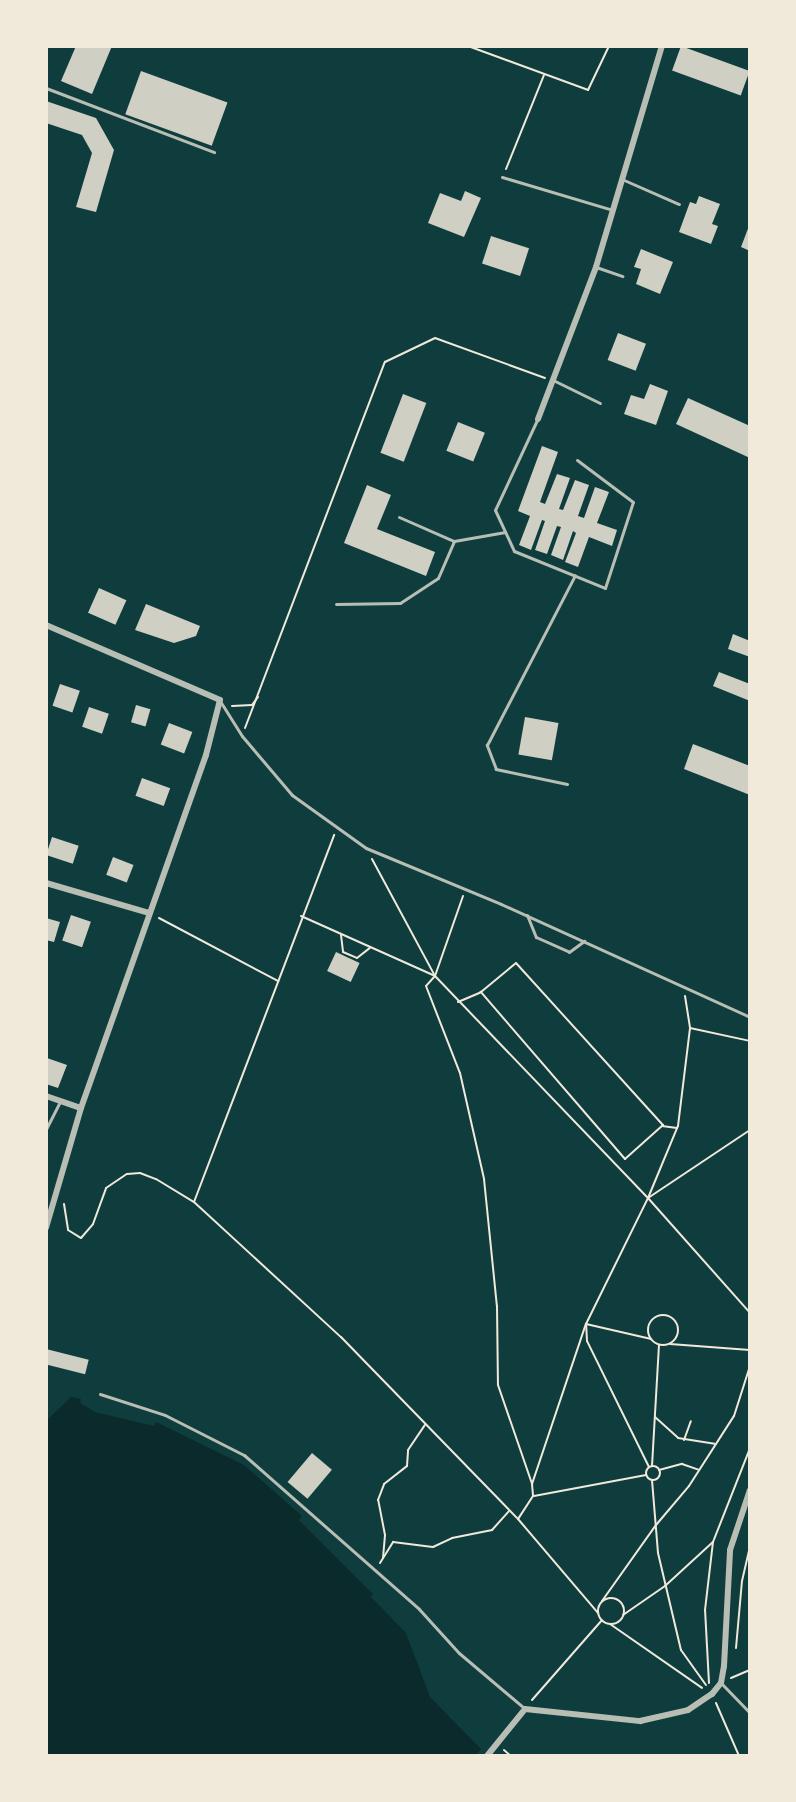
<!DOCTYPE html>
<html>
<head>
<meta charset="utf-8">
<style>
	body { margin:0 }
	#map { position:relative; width:796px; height:1802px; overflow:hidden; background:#0f3d3e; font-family:"Golos Text",sans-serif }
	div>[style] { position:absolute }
	.water>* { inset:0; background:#0a2a2b }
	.building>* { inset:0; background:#cfcfc3; transform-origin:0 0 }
	.path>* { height:2px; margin:-1px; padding:0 1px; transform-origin:1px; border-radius:1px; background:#f1e9da }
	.path>.ring { margin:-1px; padding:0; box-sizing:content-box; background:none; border:2px solid #f1e9da; border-radius:50% }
	.service>* { height:3px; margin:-1.5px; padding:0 1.5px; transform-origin:1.5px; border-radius:1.5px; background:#b8beb3 }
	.minor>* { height:6px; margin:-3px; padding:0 3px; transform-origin:3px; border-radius:3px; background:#b8beb3 }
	span { translate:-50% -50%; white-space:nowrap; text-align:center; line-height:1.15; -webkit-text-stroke:5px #f1e9da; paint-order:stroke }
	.frame { position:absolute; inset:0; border:48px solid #f1e9da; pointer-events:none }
</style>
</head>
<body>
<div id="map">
	<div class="water">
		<i style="clip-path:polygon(71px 1397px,81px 1399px,80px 1403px,95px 1412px,154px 1426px,156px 1422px,244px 1465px,302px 1516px,299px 1520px,373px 1594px,371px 1597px,406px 1633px,430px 1697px,481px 1749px,475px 1756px,47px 1755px,47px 1420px)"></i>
	</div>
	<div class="building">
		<i style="clip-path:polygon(76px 46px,112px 46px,92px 94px,61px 81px)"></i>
		<i style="left:681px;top:46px;width:73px;height:26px;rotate:20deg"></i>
		<i style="left:141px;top:71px;width:92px;height:46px;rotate:20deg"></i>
		<i style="clip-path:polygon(46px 101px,96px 118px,114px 150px,96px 212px,76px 207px,92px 153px,82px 135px,46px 123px)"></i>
		<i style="clip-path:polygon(465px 191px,481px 198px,464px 237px,428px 223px,440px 193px,461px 201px)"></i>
		<i style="clip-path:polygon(699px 196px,720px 204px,712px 224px,718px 226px,711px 244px,679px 232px,690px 202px,696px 204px)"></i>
		<i style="clip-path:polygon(749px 226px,750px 226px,750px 251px,741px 247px)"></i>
		<i style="left:491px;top:236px;width:40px;height:29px;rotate:18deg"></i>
		<i style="clip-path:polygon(641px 249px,673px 262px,660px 294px,636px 284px,641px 269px,634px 267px)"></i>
		<i style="left:618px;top:333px;width:30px;height:29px;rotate:21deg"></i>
		<i style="clip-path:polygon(650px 384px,668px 391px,656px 425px,624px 414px,631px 395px,644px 399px)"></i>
		<i style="left:403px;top:394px;width:25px;height:63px;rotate:21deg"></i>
		<i style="clip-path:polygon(688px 398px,750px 426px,750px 458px,676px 424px)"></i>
		<i style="left:458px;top:422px;width:29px;height:31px;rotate:22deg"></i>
		<i style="clip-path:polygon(542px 446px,558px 452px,540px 502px,545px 504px,557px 474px,570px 478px,559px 509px,563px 510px,575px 480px,589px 485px,578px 516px,584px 518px,595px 487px,609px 492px,597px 523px,617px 530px,612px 546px,589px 537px,578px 567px,565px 562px,576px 533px,573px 531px,563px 560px,551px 555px,561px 527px,557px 526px,547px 554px,535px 550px,545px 521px,542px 520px,531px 550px,519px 545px,530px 516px,518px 511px)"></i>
		<i style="clip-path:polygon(367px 485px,391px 495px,377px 529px,435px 552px,426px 576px,344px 543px)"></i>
		<i style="left:99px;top:588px;width:30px;height:27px;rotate:24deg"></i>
		<i style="clip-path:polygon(146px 604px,200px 626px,196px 636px,174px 643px,135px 630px)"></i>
		<i style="clip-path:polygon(733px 634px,750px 641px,750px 657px,728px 649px)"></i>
		<i style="clip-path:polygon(719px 672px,750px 684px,750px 701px,713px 686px)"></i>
		<i style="left:60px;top:684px;width:21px;height:23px;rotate:19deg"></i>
		<i style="left:136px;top:705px;width:15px;height:18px;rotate:16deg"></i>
		<i style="left:89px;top:707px;width:21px;height:21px;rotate:19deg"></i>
		<i style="left:525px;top:717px;width:34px;height:38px;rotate:10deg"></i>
		<i style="left:169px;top:723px;width:25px;height:23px;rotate:21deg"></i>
		<i style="clip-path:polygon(693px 744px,750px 766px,750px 795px,684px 769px)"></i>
		<i style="left:142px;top:778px;width:30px;height:19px;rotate:20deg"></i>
		<i style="left:52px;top:837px;width:28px;height:19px;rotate:18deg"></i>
		<i style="left:113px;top:857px;width:22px;height:19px;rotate:21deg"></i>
		<i style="left:71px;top:915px;width:21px;height:27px;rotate:19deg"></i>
		<i style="clip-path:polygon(46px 918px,60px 922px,54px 942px,46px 940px)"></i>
		<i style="left:336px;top:952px;width:26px;height:21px;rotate:25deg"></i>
		<i style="clip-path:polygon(47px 1058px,67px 1065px,58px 1088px,46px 1084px)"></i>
		<i style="left:46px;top:1349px;width:44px;height:15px;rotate:14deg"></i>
		<i style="left:312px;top:1453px;width:26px;height:38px;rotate:40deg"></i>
	</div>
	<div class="path">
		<i style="left:468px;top:46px;width:128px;rotate:20.1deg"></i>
		<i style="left:588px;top:90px;width:49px;rotate:-64.5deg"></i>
		<i style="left:506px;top:169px;width:101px;rotate:-68deg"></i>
		<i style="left:232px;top:706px;width:20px;rotate:-3deg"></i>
		<i style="left:252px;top:705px;width:10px;rotate:-53deg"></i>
		<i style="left:245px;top:728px;width:392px;rotate:-69.1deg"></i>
		<i style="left:385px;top:362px;width:55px;rotate:-25.6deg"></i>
		<i style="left:435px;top:338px;width:117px;rotate:20deg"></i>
		<i style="left:372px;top:859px;width:133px;rotate:61.7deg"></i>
		<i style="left:435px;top:976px;width:308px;rotate:46.2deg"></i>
		<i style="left:648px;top:1198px;width:154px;rotate:48.4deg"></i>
		<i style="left:463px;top:896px;width:85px;rotate:109.3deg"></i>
		<i style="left:435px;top:976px;width:13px;rotate:132deg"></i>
		<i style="left:426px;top:986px;width:93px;rotate:68.7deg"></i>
		<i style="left:460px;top:1073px;width:109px;rotate:77.2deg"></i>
		<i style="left:484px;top:1179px;width:128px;rotate:84.2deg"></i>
		<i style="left:497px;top:1306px;width:79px;rotate:89.3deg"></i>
		<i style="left:498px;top:1385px;width:105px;rotate:71deg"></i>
		<i style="left:532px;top:1484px;width:12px;rotate:85deg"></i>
		<i style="left:533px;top:1496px;width:27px;rotate:123deg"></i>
		<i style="left:301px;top:916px;width:147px;rotate:24.1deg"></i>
		<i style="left:159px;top:918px;width:135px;rotate:27.9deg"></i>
		<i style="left:341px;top:935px;width:17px;rotate:83deg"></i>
		<i style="left:343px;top:952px;width:15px;rotate:23deg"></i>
		<i style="left:357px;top:958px;width:16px;rotate:-38deg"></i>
		<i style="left:516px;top:963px;width:219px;rotate:47.8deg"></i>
		<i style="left:663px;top:1125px;width:51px;rotate:138.2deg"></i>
		<i style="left:625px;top:1159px;width:221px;rotate:-130.8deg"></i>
		<i style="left:481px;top:992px;width:45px;rotate:-39.6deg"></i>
		<i style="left:685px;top:996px;width:32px;rotate:81deg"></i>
		<i style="left:458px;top:1002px;width:25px;rotate:-23deg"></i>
		<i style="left:662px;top:1126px;width:15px;rotate:8deg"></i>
		<i style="left:648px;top:1198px;width:123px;rotate:-33.7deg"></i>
		<i style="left:194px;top:1202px;width:393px;rotate:-69.1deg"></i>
		<i style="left:64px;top:1204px;width:26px;rotate:81deg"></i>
		<i style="left:68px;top:1230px;width:15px;rotate:32deg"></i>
		<i style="left:81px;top:1238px;width:18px;rotate:-49deg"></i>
		<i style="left:93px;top:1224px;width:38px;rotate:-70deg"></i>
		<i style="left:106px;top:1188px;width:25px;rotate:-34deg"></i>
		<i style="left:127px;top:1174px;width:13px;rotate:-4deg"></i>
		<i style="left:140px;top:1173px;width:17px;rotate:21deg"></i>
		<i style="left:156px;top:1179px;width:44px;rotate:31.2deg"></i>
		<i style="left:194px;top:1202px;width:200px;rotate:42.6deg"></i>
		<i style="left:341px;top:1337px;width:254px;rotate:45.8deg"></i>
		<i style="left:518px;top:1519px;width:123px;rotate:49.6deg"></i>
		<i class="ring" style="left:648px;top:1315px;width:28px;height:28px"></i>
		<i style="left:670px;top:1344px;width:80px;rotate:4.3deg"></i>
		<i style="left:655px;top:1417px;width:31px;rotate:42deg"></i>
		<i style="left:678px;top:1438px;width:37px;rotate:9deg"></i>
		<i style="left:684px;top:1440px;width:20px;rotate:-70deg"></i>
		<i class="ring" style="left:646px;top:1466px;width:12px;height:12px"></i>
		<i style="left:652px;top:1466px;width:121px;rotate:-86.7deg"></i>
		<i style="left:649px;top:1467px;width:140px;rotate:-116.2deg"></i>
		<i style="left:587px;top:1341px;width:17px;rotate:-93deg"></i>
		<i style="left:586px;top:1324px;width:67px;rotate:13deg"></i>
		<i style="left:659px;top:1470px;width:24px;rotate:-15deg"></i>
		<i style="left:682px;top:1464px;width:18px;rotate:19deg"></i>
		<i style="left:652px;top:1480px;width:73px;rotate:85.3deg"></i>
		<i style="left:658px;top:1553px;width:100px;rotate:76.7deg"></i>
		<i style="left:681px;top:1650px;width:43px;rotate:54.5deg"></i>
		<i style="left:532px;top:1484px;width:169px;rotate:-71.4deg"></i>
		<i style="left:586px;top:1324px;width:140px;rotate:-63.8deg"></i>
		<i style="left:648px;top:1198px;width:78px;rotate:-67.4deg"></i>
		<i style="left:678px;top:1126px;width:99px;rotate:-83deg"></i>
		<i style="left:690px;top:1028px;width:61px;rotate:12.2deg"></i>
		<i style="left:534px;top:1496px;width:114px;rotate:-10.6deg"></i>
		<i style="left:383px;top:1558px;width:23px;rotate:-85deg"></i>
		<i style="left:385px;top:1535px;width:36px;rotate:-101deg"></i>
		<i style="left:378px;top:1500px;width:17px;rotate:-69deg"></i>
		<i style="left:384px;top:1484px;width:29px;rotate:-38deg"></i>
		<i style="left:407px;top:1466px;width:16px;rotate:-86deg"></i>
		<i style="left:408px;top:1450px;width:30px;rotate:-56deg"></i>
		<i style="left:380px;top:1563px;width:25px;rotate:-58deg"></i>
		<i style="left:393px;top:1542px;width:40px;rotate:7.1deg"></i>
		<i style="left:433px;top:1547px;width:21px;rotate:-25deg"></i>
		<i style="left:452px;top:1538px;width:41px;rotate:-11.3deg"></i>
		<i style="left:492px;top:1530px;width:25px;rotate:-48deg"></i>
		<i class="ring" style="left:598px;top:1598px;width:24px;height:24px"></i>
		<i style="left:602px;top:1601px;width:93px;rotate:-54.6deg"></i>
		<i style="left:656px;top:1525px;width:51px;rotate:-49.8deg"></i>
		<i style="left:689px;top:1486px;width:83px;rotate:-57.3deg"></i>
		<i style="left:734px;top:1416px;width:52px;rotate:-72.3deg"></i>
		<i style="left:623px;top:1615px;width:51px;rotate:-34.6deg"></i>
		<i style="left:665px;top:1586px;width:65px;rotate:-42.5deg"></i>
		<i style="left:610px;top:1624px;width:112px;rotate:34.8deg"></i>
		<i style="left:736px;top:1648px;width:67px;rotate:-84.9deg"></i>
		<i style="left:742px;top:1581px;width:35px;rotate:-77deg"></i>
		<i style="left:731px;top:1678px;width:21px;rotate:-23deg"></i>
		<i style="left:709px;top:1683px;width:73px;rotate:-93.1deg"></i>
		<i style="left:705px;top:1610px;width:68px;rotate:-83.3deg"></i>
		<i style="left:713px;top:1542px;width:101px;rotate:-68.5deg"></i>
		<i style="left:532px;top:1700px;width:106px;rotate:-48.8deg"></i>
		<i style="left:716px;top:1703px;width:58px;rotate:66.5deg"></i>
		<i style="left:504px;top:1750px;width:9px;rotate:41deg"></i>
	</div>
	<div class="service">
		<i style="left:46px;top:88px;width:180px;rotate:20.9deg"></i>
		<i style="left:502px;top:177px;width:116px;rotate:16.6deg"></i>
		<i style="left:624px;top:180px;width:60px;rotate:23.6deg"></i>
		<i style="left:596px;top:267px;width:28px;rotate:19deg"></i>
		<i style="left:555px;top:381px;width:50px;rotate:26.1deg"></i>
		<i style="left:537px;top:420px;width:99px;rotate:115deg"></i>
		<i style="left:495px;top:510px;width:45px;rotate:65.1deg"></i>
		<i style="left:514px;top:551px;width:98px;rotate:22.1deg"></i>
		<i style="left:605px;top:588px;width:90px;rotate:-72deg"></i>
		<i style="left:633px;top:502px;width:70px;rotate:-143.1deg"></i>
		<i style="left:399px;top:517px;width:60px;rotate:23.6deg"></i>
		<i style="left:454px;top:541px;width:52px;rotate:-10deg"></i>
		<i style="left:336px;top:604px;width:64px;rotate:-0.9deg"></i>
		<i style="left:400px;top:603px;width:45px;rotate:-33.3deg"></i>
		<i style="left:438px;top:578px;width:40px;rotate:-66.6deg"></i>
		<i style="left:220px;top:701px;width:41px;rotate:57.8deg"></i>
		<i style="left:242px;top:736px;width:77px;rotate:49.7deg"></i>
		<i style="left:292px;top:795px;width:91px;rotate:35.6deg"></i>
		<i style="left:366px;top:848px;width:146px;rotate:22.5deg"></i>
		<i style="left:501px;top:904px;width:273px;rotate:24.4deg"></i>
		<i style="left:567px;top:784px;width:73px;rotate:-168.1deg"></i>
		<i style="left:496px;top:769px;width:26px;rotate:-111deg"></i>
		<i style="left:487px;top:745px;width:191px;rotate:-62.6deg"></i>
		<i style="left:527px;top:915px;width:24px;rotate:68deg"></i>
		<i style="left:536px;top:937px;width:36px;rotate:24deg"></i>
		<i style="left:569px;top:952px;width:19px;rotate:-36deg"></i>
		<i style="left:46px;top:1129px;width:31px;rotate:-63deg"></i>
		<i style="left:100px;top:1394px;width:68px;rotate:17.9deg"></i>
		<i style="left:165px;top:1415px;width:89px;rotate:26.9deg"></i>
		<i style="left:244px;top:1455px;width:233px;rotate:41.3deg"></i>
		<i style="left:419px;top:1609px;width:59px;rotate:47.7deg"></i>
		<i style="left:459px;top:1653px;width:85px;rotate:40.2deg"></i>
		<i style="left:722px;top:1684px;width:40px;rotate:46deg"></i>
	</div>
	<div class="minor">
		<i style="left:538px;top:419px;width:163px;rotate:-69.1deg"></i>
		<i style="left:596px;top:267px;width:231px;rotate:-73.4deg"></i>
		<i style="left:46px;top:625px;width:189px;rotate:23.3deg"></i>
		<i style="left:220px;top:700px;width:57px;rotate:104.3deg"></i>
		<i style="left:206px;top:755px;width:374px;rotate:109.5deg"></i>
		<i style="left:81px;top:1108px;width:125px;rotate:106.3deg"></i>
		<i style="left:46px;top:883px;width:107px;rotate:16.2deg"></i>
		<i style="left:46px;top:1096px;width:37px;rotate:19deg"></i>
		<i style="left:487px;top:1756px;width:60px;rotate:-51deg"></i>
		<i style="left:525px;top:1709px;width:116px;rotate:6deg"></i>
		<i style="left:640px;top:1721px;width:49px;rotate:-12.9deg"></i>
		<i style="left:688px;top:1710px;width:29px;rotate:-34deg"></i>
		<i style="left:712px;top:1694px;width:14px;rotate:-51deg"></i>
		<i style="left:721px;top:1683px;width:17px;rotate:-80deg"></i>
		<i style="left:724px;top:1666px;width:116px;rotate:-87deg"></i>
		<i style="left:730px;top:1550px;width:63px;rotate:-71.6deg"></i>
	</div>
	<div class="frame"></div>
</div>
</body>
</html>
